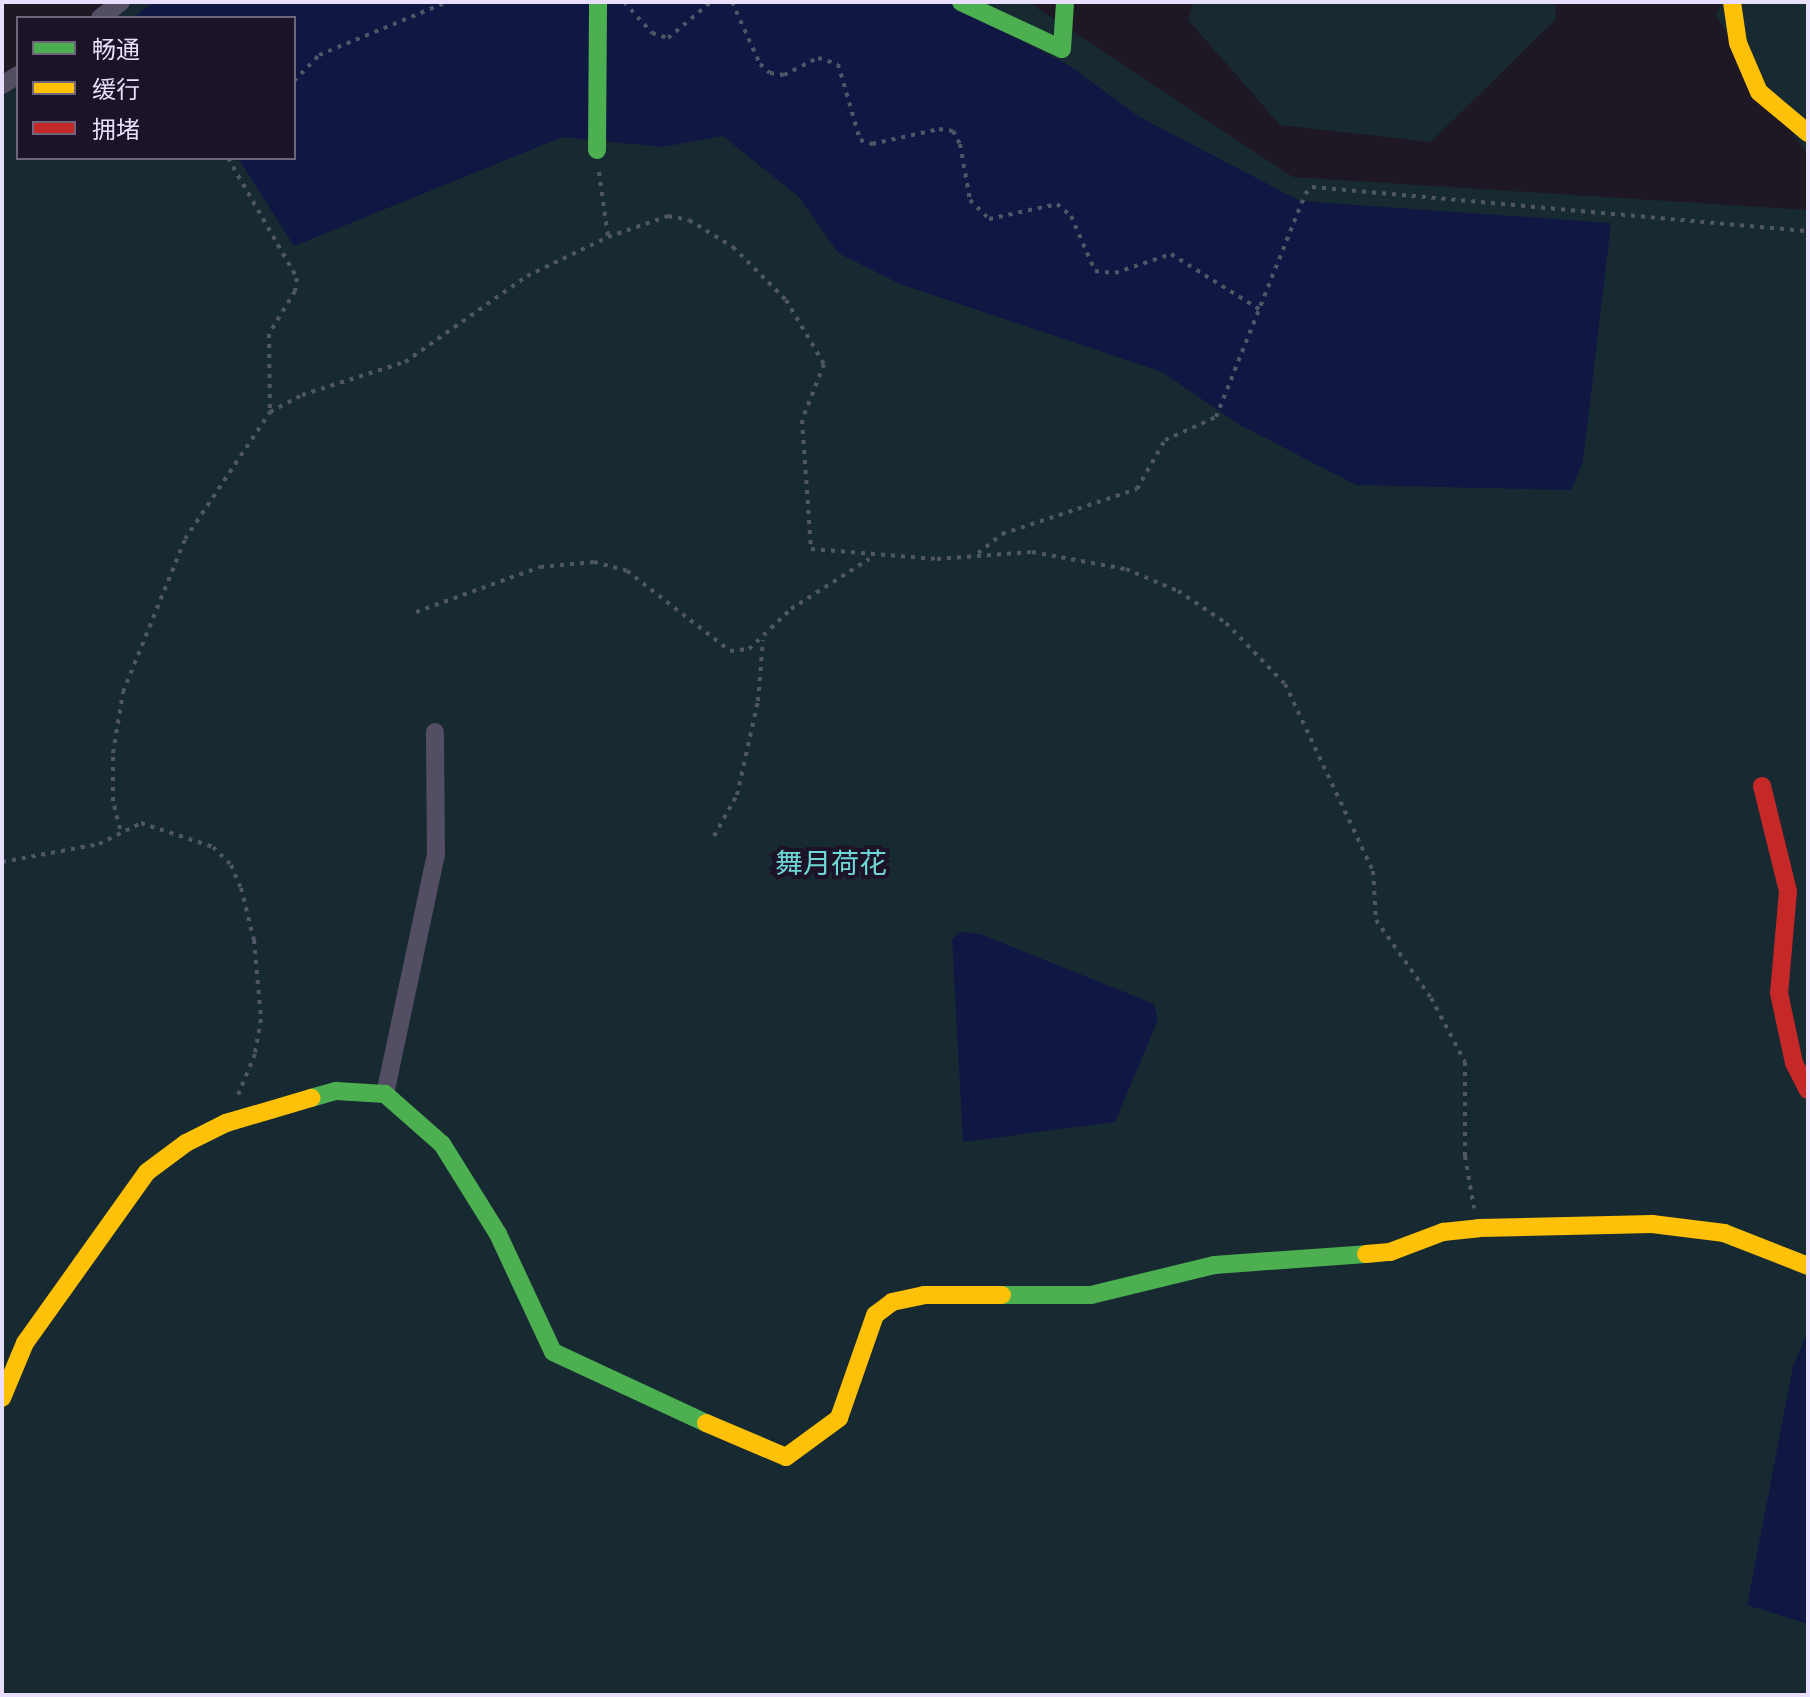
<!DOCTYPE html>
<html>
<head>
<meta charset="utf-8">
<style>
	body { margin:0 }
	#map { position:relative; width:1810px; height:1697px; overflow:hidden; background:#1d1824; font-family:Overpass,"Noto Sans SC",sans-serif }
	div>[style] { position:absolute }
	.green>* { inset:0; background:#182a31 }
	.water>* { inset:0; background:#111743 }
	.path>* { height:4px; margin-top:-2px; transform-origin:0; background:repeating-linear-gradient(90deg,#505665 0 4px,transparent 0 10px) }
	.street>* { height:18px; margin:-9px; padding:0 9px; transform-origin:9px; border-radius:9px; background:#544e64 }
	.fast>* { height:18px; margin:-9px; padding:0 9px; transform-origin:9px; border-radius:9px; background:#4caf50 }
	.slow>* { height:18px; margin:-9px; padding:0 9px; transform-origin:9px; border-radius:9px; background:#ffc107 }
	.jam>* { height:18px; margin:-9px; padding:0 9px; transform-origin:9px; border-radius:9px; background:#c62828 }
	span { translate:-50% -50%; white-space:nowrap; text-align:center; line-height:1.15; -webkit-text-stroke:8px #1c1329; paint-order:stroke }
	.park-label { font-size:28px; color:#6fd7d6 }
	.frame { position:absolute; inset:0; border:4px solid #e9dffc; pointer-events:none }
	.legend { position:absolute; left:16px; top:16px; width:280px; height:144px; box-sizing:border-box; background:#1c1329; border:2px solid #6e657d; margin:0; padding:10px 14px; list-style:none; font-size:24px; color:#e9dffc }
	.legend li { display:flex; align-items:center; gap:16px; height:40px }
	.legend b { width:40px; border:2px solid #6e657d }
</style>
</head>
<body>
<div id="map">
	<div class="green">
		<i style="clip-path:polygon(108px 2px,1028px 2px,1293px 177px,1808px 210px,1808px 1695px,2px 1695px,2px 88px,18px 75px,18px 158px,294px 158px,294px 18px,88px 18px)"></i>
		<i style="clip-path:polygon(1193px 2px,1555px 2px,1556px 19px,1431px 142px,1280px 125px,1188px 20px)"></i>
		<i style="clip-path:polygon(1722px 2px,1808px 2px,1808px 156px,1716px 16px)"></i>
	</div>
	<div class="water">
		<i style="clip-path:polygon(154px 2px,948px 2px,1070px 66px,1138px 116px,1300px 201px,1611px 223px,1583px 462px,1571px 490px,1356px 485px,1240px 425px,1162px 372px,900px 284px,838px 253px,799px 197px,723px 136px,662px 147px,563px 137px,294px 246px,238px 158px,294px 158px,294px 18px,132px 18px)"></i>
		<i style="clip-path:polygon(960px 932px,980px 934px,1154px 1004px,1158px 1020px,1115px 1122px,963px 1142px,952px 939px)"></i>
		<i style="clip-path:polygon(1808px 1330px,1808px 1624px,1747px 1605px,1793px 1367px)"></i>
	</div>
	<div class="path">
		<i style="left:624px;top:2px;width:42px;rotate:47.9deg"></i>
		<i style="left:652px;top:33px;width:17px;rotate:17deg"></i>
		<i style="left:668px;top:38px;width:56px;rotate:-39.9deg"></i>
		<i style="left:732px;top:2px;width:68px;rotate:65.7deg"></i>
		<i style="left:760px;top:64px;width:13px;rotate:42deg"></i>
		<i style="left:770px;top:73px;width:14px;rotate:8deg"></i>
		<i style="left:784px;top:75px;width:38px;rotate:-27deg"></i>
		<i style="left:818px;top:58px;width:21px;rotate:17deg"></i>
		<i style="left:838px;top:64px;width:79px;rotate:73.9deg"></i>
		<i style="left:860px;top:140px;width:13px;rotate:18deg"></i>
		<i style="left:872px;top:144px;width:69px;rotate:-12.6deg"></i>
		<i style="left:939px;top:129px;width:14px;rotate:8deg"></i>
		<i style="left:953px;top:131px;width:15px;rotate:62deg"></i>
		<i style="left:960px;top:144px;width:57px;rotate:79.9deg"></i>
		<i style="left:970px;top:200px;width:27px;rotate:45deg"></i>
		<i style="left:989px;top:219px;width:70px;rotate:-12.4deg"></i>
		<i style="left:1057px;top:204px;width:18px;rotate:41deg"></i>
		<i style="left:1071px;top:216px;width:60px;rotate:66.4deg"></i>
		<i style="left:1095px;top:271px;width:20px;rotate:6deg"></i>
		<i style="left:1115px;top:273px;width:59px;rotate:-18.7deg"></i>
		<i style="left:1171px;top:254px;width:104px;rotate:32deg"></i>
		<i style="left:294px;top:81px;width:36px;rotate:-46deg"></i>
		<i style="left:319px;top:55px;width:139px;rotate:-22.5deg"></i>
		<i style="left:228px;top:158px;width:138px;rotate:60.1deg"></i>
		<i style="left:297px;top:278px;width:13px;rotate:99deg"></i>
		<i style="left:295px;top:291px;width:50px;rotate:121.2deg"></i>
		<i style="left:269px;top:334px;width:78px;rotate:89.3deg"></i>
		<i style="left:599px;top:172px;width:66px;rotate:82.1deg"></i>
		<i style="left:978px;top:553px;width:31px;rotate:-38deg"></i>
		<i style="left:1002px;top:534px;width:142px;rotate:-18.4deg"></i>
		<i style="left:1137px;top:489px;width:56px;rotate:-60.3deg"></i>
		<i style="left:1165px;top:440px;width:56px;rotate:-24.3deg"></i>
		<i style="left:1216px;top:417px;width:240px;rotate:-68.2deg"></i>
		<i style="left:1305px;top:194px;width:10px;rotate:-45deg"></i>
		<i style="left:1312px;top:187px;width:498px;rotate:5.1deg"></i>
		<i style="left:416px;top:612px;width:132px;rotate:-19.9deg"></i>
		<i style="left:540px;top:567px;width:54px;rotate:-5.3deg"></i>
		<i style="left:594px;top:562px;width:34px;rotate:15deg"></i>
		<i style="left:627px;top:571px;width:130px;rotate:37.8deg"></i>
		<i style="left:730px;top:651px;width:19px;rotate:-6deg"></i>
		<i style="left:749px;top:649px;width:58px;rotate:-43.6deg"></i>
		<i style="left:791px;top:609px;width:93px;rotate:-32.7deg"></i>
		<i style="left:120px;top:829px;width:29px;rotate:-104deg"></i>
		<i style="left:113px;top:801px;width:48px;rotate:-90deg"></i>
		<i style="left:113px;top:753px;width:62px;rotate:-80.7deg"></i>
		<i style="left:123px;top:692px;width:165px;rotate:-67.9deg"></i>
		<i style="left:185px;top:539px;width:153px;rotate:-56.2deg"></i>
		<i style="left:270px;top:412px;width:36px;rotate:-28deg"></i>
		<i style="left:302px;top:395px;width:108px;rotate:-17.8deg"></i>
		<i style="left:405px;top:362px;width:149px;rotate:-35.2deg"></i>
		<i style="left:527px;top:276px;width:90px;rotate:-25.7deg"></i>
		<i style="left:608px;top:237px;width:64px;rotate:-19.3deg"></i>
		<i style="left:668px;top:216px;width:21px;rotate:11deg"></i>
		<i style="left:689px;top:220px;width:52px;rotate:31.5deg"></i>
		<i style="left:733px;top:247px;width:75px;rotate:45deg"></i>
		<i style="left:786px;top:300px;width:74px;rotate:59.3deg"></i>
		<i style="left:824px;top:364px;width:60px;rotate:111.4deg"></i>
		<i style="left:802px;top:420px;width:129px;rotate:86deg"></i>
		<i style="left:811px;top:549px;width:126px;rotate:4.5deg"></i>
		<i style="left:937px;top:559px;width:95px;rotate:-4.2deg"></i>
		<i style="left:1032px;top:552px;width:96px;rotate:10.3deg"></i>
		<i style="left:1126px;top:569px;width:56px;rotate:22.9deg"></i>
		<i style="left:1178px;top:591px;width:58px;rotate:33.7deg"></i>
		<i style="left:1226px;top:623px;width:85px;rotate:46deg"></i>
		<i style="left:1285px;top:684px;width:207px;rotate:64.8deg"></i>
		<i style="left:1373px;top:871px;width:49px;rotate:86.5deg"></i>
		<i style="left:1376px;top:920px;width:95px;rotate:54.8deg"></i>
		<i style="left:1431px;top:998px;width:72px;rotate:62deg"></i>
		<i style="left:1465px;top:1062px;width:94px;rotate:90deg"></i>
		<i style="left:1465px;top:1156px;width:53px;rotate:80.2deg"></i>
		<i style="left:714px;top:836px;width:47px;rotate:-60.7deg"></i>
		<i style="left:737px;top:795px;width:96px;rotate:-77.4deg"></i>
		<i style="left:758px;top:701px;width:61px;rotate:-85.3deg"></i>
		<i style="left:2px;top:862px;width:99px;rotate:-10.5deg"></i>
		<i style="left:99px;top:844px;width:47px;rotate:-26.6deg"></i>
		<i style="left:141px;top:823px;width:76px;rotate:18.4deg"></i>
		<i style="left:213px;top:847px;width:25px;rotate:45deg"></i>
		<i style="left:231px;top:865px;width:25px;rotate:67deg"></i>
		<i style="left:241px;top:888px;width:54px;rotate:76deg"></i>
		<i style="left:254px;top:940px;width:79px;rotate:84.9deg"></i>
		<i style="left:261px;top:1019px;width:36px;rotate:100deg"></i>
		<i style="left:255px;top:1054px;width:44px;rotate:112.5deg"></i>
	</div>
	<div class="street">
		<i style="left:100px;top:18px;width:26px;rotate:-37deg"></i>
		<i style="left:2px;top:85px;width:19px;rotate:-32deg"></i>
		<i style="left:385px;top:1094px;width:244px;rotate:-78deg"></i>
		<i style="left:436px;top:855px;width:123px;rotate:-90.5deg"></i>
	</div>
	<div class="fast">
		<i style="left:961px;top:2px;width:111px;rotate:25deg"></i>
		<i style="left:1062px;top:49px;width:47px;rotate:-86.3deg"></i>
		<i style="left:597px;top:150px;width:148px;rotate:-89.6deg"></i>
		<i style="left:311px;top:1098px;width:26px;rotate:-16deg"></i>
		<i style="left:336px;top:1091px;width:49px;rotate:3.5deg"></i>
		<i style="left:385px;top:1094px;width:76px;rotate:41.3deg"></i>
		<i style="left:442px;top:1144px;width:106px;rotate:58.1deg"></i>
		<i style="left:498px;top:1234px;width:130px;rotate:65deg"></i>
		<i style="left:553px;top:1352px;width:169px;rotate:24.9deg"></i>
		<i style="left:1002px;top:1295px;width:89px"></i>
		<i style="left:1091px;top:1295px;width:127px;rotate:-13.7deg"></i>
		<i style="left:1214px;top:1265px;width:152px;rotate:-4.1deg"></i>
	</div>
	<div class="slow">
		<i style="left:1732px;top:2px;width:41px;rotate:81.7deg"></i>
		<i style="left:1738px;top:43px;width:53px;rotate:66.8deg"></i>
		<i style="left:1759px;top:92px;width:64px;rotate:39.9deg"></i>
		<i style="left:1366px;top:1254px;width:24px;rotate:-5deg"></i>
		<i style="left:1390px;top:1252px;width:57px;rotate:-20.7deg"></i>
		<i style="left:1443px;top:1232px;width:36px;rotate:-6deg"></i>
		<i style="left:1479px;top:1228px;width:173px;rotate:-1.3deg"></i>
		<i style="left:1652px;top:1224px;width:73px;rotate:7.1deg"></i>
		<i style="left:1724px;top:1233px;width:90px;rotate:21.4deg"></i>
		<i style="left:2px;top:1398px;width:60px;rotate:-67.3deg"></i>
		<i style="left:25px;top:1343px;width:210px;rotate:-54.5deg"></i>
		<i style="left:147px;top:1172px;width:49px;rotate:-36.6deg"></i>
		<i style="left:186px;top:1143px;width:45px;rotate:-26.6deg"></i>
		<i style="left:226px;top:1123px;width:89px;rotate:-16.4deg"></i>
		<i style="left:706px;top:1423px;width:87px;rotate:23deg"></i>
		<i style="left:786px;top:1457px;width:66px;rotate:-36.3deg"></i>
		<i style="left:839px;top:1418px;width:109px;rotate:-70.7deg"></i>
		<i style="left:875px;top:1315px;width:21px;rotate:-37deg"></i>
		<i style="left:892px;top:1302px;width:33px;rotate:-12deg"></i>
		<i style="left:924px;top:1295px;width:78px"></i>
	</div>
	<div class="jam">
		<i style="left:1762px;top:786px;width:108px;rotate:76.1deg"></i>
		<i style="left:1788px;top:891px;width:102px;rotate:95deg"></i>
		<i style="left:1779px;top:993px;width:72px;rotate:77.9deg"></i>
		<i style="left:1794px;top:1063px;width:30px;rotate:63deg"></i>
	</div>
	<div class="park-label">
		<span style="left:831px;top:866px">舞月荷花</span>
	</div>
	<div class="frame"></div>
	<ul class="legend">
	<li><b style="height:10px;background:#4caf50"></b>畅通</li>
	<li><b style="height:10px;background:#ffc107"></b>缓行</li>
	<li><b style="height:10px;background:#c62828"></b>拥堵</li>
	</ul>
</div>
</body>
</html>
